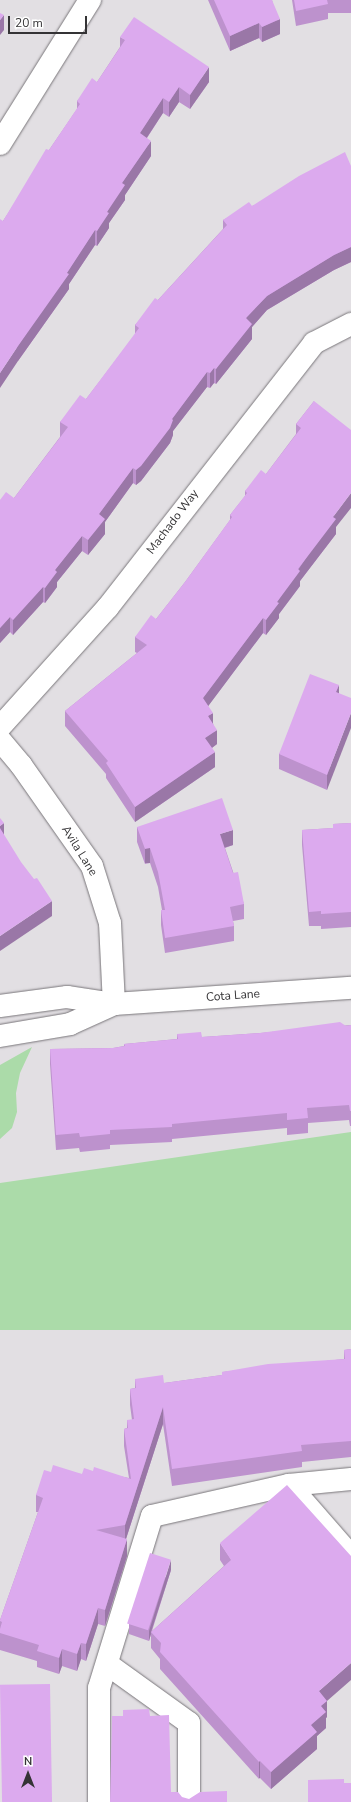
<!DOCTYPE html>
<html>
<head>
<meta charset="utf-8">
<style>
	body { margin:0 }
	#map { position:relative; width:351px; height:1802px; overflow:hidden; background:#e2dfe3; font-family:"Nunito Sans",sans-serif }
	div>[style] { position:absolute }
	.green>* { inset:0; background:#abdba9 }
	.roads { filter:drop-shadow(0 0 1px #79767a) drop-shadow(0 0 1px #79767a) }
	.street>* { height:22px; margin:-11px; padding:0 11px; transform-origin:11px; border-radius:11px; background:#fff }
	.wall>* { inset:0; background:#bd92cd }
	.shaded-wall>* { inset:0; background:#9a77a7; transform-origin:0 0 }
	.building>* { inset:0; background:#dcaaee; transform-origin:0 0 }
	span { translate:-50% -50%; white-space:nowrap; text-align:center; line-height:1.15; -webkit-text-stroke:4px #fff; paint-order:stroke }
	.street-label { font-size:12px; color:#343335 }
	.north { position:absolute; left:8px; top:1754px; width:40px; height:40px; -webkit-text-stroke:3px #fff; paint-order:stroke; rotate:0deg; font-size:11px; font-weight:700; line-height:16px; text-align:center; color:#343335 }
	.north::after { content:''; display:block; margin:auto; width:14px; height:18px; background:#343335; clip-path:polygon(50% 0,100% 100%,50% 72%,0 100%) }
	.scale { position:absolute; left:8px; top:16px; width:79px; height:18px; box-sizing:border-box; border:2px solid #343335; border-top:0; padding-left:5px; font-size:12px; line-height:14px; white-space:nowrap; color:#343335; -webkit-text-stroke:3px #fff; paint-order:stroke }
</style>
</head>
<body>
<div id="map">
	<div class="green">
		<i style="clip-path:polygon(32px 1047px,20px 1073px,16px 1093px,17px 1112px,12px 1128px,0 1139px,0 1065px)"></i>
		<i style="clip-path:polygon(351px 1132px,351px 1330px,0 1330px,0 1183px)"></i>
	</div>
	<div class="roads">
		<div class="street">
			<i style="left:0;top:144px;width:170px;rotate:-58deg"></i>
			<i style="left:0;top:727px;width:161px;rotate:-48deg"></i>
			<i style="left:108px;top:607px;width:335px;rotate:-52deg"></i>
			<i style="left:314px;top:343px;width:42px;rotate:-27.2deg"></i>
			<i style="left:0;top:740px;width:33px;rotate:50deg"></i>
			<i style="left:21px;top:765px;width:123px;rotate:54.9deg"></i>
			<i style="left:92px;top:866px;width:60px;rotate:72.5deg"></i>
			<i style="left:110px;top:923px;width:81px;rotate:87.2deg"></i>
			<i style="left:0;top:1006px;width:68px;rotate:-7.7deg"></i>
			<i style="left:67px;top:997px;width:48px;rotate:8.5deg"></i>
			<i style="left:114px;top:1004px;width:238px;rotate:-3.9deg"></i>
			<i style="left:0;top:1036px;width:71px;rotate:-9.7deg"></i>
			<i style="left:70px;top:1024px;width:48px;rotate:-24.4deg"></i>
			<i style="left:289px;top:1485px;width:94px;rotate:48.9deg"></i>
			<i style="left:107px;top:1664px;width:101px;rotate:35.7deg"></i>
			<i style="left:189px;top:1723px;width:79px;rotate:90deg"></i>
			<i style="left:99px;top:1802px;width:114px;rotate:-90deg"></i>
			<i style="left:99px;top:1688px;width:180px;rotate:-72.9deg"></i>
			<i style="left:152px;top:1516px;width:140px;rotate:-12.8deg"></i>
			<i style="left:289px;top:1485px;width:62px;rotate:-5.5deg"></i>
		</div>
	</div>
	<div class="wall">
		<i style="clip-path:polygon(208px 0,272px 0,280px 34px,262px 42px,259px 38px,230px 51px)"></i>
		<i style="clip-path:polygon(292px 0,351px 0,351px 13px,328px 13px,328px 19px,296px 26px)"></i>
		<i style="clip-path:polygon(120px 37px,209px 82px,190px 109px,179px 102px,169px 117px,163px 113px,147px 138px,151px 156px,125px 195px,125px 200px,109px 223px,109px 228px,97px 246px,95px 245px,69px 284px,69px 289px,18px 361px,3px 221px,49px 150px,77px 109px,77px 101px,97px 82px,120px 47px)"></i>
		<i style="clip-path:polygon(351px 166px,351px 262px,334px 270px,267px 310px,252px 327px,252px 339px,216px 384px,214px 383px,210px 388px,207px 387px,173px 431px,173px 435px,170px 443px,141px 481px,136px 485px,133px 483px,105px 522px,105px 534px,88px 555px,82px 551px,57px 582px,57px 587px,45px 603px,43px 602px,13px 635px,10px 632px,0 643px,0 500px,14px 498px,60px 437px,60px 422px,86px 399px,135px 335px,135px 325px,223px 229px,223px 220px,252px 206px)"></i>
		<i style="clip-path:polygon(314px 401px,336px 527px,336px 534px,300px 581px,300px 586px,279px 614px,279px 618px,266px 635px,263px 633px,208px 706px,213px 723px,217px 744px,212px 748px,215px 767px,135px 822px,106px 778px,106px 774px,65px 726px,65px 711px,137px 653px,135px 652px,135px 637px,156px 619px,185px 582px,230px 520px,230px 515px,245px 496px,245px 491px,266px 474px,296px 434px,296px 424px)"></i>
		<i style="clip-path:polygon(339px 685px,327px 790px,279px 769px,279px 754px)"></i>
		<i style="clip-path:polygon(351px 823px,351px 927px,321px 929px,321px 926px,309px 926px,302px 845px,302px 830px,333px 828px,333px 824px)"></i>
		<i style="clip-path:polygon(137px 827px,233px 845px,225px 848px,244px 904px,244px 919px,233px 921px,234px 926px,234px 941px,165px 953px,161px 925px,161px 910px,162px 910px,158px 887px,150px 863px,145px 864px,137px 842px)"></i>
		<i style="clip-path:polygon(351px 1025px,351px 1126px,350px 1126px,349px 1120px,308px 1123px,308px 1133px,287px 1135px,287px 1128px,172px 1139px,172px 1142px,110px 1145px,110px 1149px,80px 1152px,79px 1148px,56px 1150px,50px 1064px,50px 1049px,113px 1048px,124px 1046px,124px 1044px,177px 1039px,177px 1034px,202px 1037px,260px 1033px)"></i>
		<i style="clip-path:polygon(351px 1349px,351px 1457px,302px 1462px,302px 1467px,172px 1486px,163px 1424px,126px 1539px,127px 1556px,105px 1626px,98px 1624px,86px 1661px,81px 1659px,77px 1671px,62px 1666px,59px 1674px,37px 1667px,37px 1661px,0 1650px,0 1620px,38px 1512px,36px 1512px,36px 1495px,51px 1472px,82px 1474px,93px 1471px,129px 1478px,124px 1446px,124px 1429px,127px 1428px,127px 1420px,132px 1420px,130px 1405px,130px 1389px,135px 1388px,135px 1379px,164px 1383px,222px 1375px,222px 1372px,344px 1359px,344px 1350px)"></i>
		<i style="clip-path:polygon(220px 1543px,327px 1701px,327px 1717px,326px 1718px,326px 1728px,317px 1736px,317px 1749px,271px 1789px,260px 1778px,259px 1779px,160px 1669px,160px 1659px,151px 1648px,151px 1634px,149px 1641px,129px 1634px,129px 1624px,171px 1570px,152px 1631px,224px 1566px,220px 1560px)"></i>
	</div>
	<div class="shaded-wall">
		<i style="clip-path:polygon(4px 15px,4px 30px,0 35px,0 20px)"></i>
		<i style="clip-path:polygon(280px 19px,280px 34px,262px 42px,262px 27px)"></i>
		<i style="clip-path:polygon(259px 23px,259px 38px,230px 51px,230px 36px)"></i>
		<i style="clip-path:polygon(209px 67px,209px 82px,190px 109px,190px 95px)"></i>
		<i style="clip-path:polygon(179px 87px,179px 102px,169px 117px,169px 102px)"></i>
		<i style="clip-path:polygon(163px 98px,163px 113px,140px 148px,140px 133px)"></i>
		<i style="clip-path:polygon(151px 141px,151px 156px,125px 195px,125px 200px,109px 223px,109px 228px,97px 246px,97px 231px,107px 212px,122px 183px)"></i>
		<i style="clip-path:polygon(95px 230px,95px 245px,69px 284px,69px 289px,18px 361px,0 388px,0 373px)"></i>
		<i style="clip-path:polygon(351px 247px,351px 262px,334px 270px,267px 310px,252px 327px,252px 339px,216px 384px,216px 369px,246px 318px,267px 296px,334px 255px)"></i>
		<i style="clip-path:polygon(214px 368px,214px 383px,210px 388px,210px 373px)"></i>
		<i style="clip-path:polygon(207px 372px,207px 387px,173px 431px,173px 435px,170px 443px,141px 481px,136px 485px,136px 470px,172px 419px)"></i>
		<i style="clip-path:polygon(133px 468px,133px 483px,105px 522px,105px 534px,88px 555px,88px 540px,99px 514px)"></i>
		<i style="clip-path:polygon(351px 493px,351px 508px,336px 527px,336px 534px,300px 581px,300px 586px,279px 614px,279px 618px,266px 635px,266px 620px,277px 602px,333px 517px)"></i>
		<i style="clip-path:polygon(82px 536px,82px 551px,57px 582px,57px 587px,45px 603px,45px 588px,55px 570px)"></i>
		<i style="clip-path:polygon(43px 587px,43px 602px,13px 635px,13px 620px)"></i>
		<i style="clip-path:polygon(10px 617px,10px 632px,0 643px,0 628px)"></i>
		<i style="clip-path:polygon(263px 618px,263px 633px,203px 713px,203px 698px)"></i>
		<i style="clip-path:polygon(339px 685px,339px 700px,336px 692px)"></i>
		<i style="clip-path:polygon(213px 713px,213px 728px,208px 716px)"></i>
		<i style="clip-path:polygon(351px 713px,351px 728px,327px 790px,327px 775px)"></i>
		<i style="clip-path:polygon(217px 730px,217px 744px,205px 753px,205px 738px)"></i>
		<i style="clip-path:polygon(215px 752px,215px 767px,135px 822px,135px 807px)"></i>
		<i style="clip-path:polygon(4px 823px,4px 838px,0 841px,0 826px)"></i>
		<i style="clip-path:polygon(233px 830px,233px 845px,220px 849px,220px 834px)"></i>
		<i style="left:150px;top:848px;width:15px;height:5px;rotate:90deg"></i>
		<i style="clip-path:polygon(52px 901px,52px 916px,0 951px,0 936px)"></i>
		<i style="clip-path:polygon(163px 1407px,163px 1424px,125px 1542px,125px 1525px)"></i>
		<i style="clip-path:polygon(127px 1539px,127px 1556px,105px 1626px,105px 1610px)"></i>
		<i style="clip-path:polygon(171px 1560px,171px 1570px,151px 1632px,151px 1634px,149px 1641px,149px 1631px)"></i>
		<i style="clip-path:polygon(98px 1608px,98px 1624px,86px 1661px,86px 1644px)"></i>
		<i style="clip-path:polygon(81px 1643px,81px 1659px,77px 1671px,77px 1654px)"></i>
		<i style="clip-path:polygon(62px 1649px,62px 1666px,59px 1674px,59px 1658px)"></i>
		<i style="clip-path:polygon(351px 1663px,351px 1680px,327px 1701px,327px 1717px,326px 1718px,326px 1728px,317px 1736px,317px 1749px,271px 1789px,271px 1772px,311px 1725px,319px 1691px)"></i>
		<i style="left:260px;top:1761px;width:17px;height:1px;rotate:90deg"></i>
	</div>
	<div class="building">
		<i style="clip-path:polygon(214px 0,272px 0,280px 19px,262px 27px,259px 23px,230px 36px)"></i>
		<i style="clip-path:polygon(294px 0,327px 0,328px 4px,296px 11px)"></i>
		<i style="clip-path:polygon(0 13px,4px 15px,0 20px)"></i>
		<i style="clip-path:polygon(134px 17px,209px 67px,190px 95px,179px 87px,169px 102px,163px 98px,140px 133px,151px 141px,122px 183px,125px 185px,107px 212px,109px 213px,97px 231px,95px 230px,67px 273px,69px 274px,18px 346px,0 373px,0 219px,3px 221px,46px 149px,49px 150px,80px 104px,77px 101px,92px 78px,97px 82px,125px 40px,120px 37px)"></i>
		<i style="clip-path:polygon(345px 152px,351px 166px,351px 247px,334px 255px,267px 296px,246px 318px,252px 324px,216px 369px,214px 368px,210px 373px,207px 372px,172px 419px,173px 420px,170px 428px,141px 466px,136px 470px,133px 468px,99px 514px,105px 519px,88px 540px,82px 536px,55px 570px,57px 572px,45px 588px,43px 587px,13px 620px,10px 617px,0 628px,0 500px,6px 492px,14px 498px,68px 427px,60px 422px,80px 395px,86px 399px,139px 328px,135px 325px,155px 298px,158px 300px,227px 225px,223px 220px,249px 202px,252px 206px,299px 176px)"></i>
		<i style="clip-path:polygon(314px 401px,351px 430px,351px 493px,333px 517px,336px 519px,298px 569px,300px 571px,277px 602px,279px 603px,266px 620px,263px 618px,203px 698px,213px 713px,208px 716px,217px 730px,205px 738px,215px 752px,135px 807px,106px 763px,108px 761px,65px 711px,147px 645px,135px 637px,151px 615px,156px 619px,185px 582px,232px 517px,230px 515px,247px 493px,245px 491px,261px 470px,266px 474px,301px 428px,296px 424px)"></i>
		<i style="clip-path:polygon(310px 674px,339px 685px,336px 692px,351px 698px,351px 713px,327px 775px,279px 754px)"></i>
		<i style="clip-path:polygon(222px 798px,233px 830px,220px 834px,233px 873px,238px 872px,244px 904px,230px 907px,234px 926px,165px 938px,161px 910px,165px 910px,158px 872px,150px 848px,145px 849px,137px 827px)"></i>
		<i style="clip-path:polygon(0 818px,4px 823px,0 826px)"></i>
		<i style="clip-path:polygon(351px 823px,351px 912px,321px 914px,321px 911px,309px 912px,302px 830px,333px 828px,333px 824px)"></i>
		<i style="clip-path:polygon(0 828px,21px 862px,34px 879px,37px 878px,52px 901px,0 936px)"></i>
		<i style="clip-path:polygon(340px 1022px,346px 1026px,351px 1025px,351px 1111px,350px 1111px,349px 1105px,307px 1108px,308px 1118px,287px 1120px,287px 1113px,172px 1124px,172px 1127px,110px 1130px,110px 1134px,80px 1137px,79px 1133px,56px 1135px,50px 1049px,113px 1048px,125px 1046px,124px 1044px,178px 1039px,177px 1034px,201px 1032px,202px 1037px,260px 1033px)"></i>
		<i style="clip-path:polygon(351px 1349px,351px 1441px,301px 1445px,302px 1451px,172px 1469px,163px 1407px,125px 1525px,96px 1530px,127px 1539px,105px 1610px,98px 1608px,86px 1644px,81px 1643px,77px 1654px,62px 1649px,59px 1658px,37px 1651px,39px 1645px,0 1633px,0 1629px,2px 1622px,0 1621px,0 1620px,43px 1498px,36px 1495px,44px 1470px,51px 1472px,53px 1465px,82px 1474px,84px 1468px,93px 1471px,94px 1467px,131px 1479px,124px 1429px,128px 1428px,127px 1420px,134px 1419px,130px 1389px,136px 1388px,135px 1379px,163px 1375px,164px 1383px,222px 1375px,222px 1372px,268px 1364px,345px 1359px,344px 1350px)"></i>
		<i style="clip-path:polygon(287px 1485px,351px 1556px,351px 1663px,319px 1691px,327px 1701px,321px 1706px,326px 1712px,311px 1725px,317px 1732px,271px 1772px,260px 1761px,259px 1762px,160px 1652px,161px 1643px,151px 1632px,231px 1560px,220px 1543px)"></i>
		<i style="left:150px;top:1553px;width:22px;height:74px;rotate:18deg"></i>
		<i style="left:50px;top:1684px;width:118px;height:50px;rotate:89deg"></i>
		<i style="clip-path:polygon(149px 1709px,150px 1716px,169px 1715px,171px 1792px,178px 1792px,182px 1797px,189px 1799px,200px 1792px,227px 1791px,227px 1802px,110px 1802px,112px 1716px,123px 1716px,123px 1710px)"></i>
		<i style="clip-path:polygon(344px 1779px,344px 1783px,351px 1783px,351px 1802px,308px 1802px,308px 1780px)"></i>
	</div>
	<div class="street-label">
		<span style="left:173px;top:522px;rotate:-53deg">Machado Way</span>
		<span style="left:79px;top:851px;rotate:58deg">Avila Lane</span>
		<span style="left:233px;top:996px;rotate:-4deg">Cota Lane</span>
	</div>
	<div class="north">N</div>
	<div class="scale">20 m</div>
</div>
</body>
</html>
